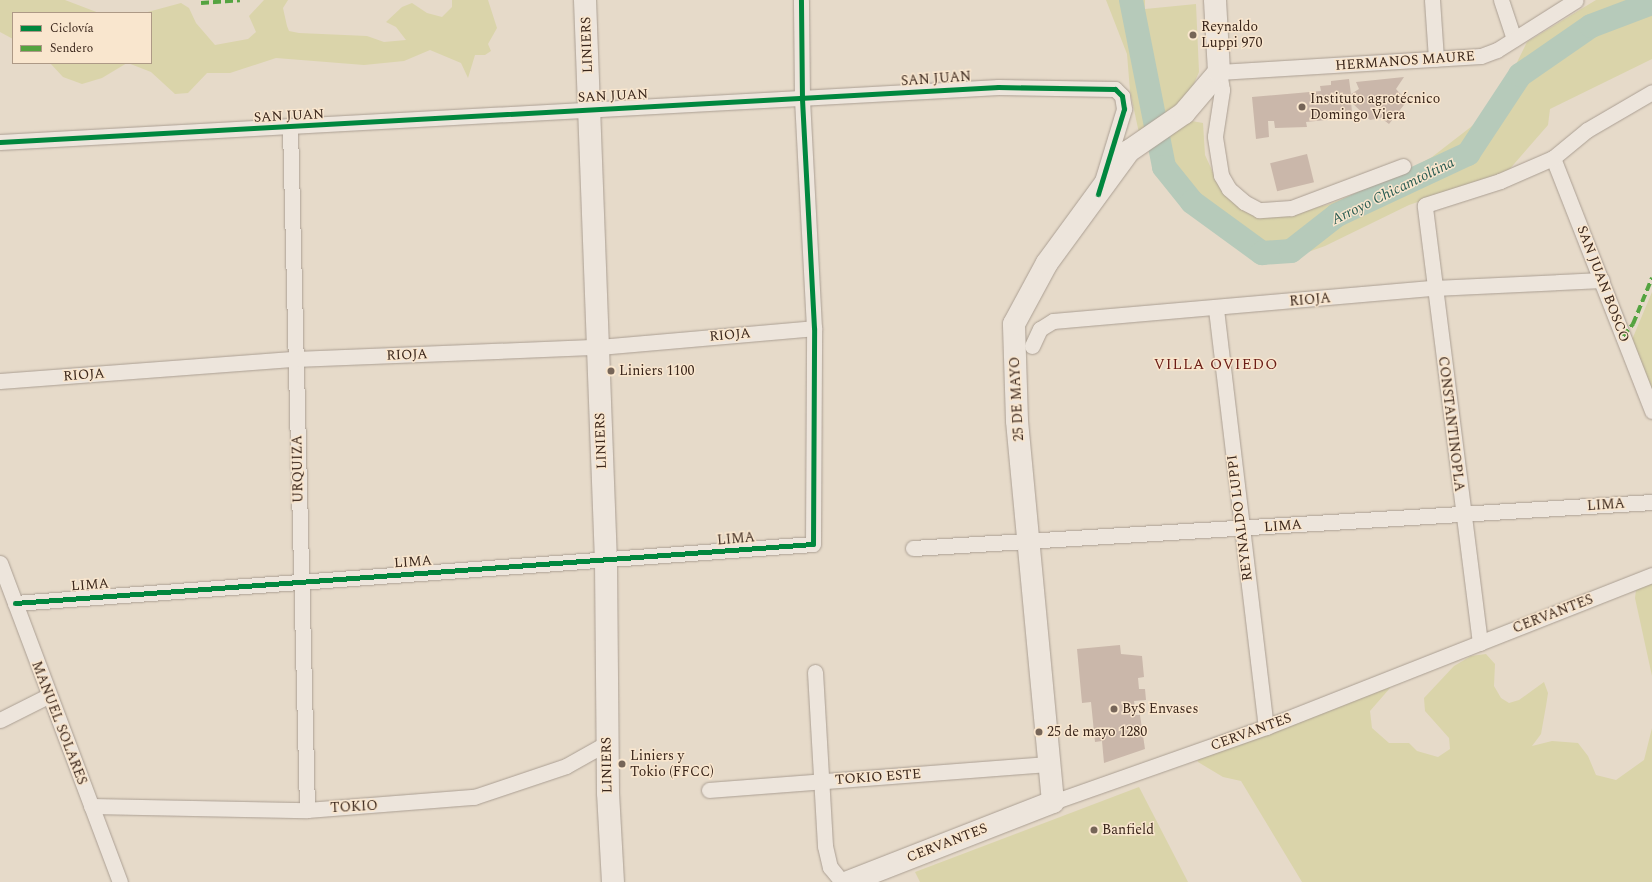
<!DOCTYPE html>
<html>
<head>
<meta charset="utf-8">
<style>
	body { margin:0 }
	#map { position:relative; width:1652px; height:882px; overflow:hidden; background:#e6dac9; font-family:Spectral,serif }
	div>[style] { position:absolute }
	.green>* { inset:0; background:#dad4aa }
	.river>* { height:24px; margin:-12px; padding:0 12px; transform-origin:12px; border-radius:12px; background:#b6caba }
	.building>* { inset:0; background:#cab7aa; transform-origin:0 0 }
	.roads { filter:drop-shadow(0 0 1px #ab9f93) drop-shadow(0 0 1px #ab9f93) }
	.street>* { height:15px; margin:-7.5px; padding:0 7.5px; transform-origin:7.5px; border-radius:7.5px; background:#ede5dc }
	.secondary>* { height:22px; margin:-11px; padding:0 11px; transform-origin:11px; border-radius:11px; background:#ede5dc }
	.quiet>* { height:4px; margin-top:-2px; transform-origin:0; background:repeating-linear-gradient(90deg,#54a340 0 8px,transparent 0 12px) }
	.cycleway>* { height:5px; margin:-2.5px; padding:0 2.5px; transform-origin:2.5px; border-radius:2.5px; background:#00873e }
	.dots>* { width:11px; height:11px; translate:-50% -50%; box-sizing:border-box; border:2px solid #f9e6ce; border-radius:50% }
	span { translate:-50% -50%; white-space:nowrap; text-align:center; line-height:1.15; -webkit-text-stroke:3px #f9e6ce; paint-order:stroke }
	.poi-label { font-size:14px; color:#3a261b }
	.left { translate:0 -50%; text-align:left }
	.street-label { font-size:14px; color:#3a261b }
	.water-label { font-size:15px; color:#285b51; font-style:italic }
	.neighbourhood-label { font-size:15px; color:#6a1c16; letter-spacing:1px }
	.legend { position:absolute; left:12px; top:12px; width:140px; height:52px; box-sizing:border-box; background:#f9e6ce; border:1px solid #ad9986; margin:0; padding:5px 7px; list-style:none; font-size:12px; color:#3a261b }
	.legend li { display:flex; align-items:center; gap:8px; height:20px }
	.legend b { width:20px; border:1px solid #ad9986 }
</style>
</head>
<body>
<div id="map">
	<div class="green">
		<i style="clip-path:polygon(0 0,65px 0,99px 13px,13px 13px,13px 39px,0 32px)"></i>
		<i style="clip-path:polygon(264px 0,288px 0,283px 8px,287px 26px,289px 31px,299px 33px,367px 36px,384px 42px,406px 40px,396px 27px,386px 22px,402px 7px,412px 3px,427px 13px,442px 17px,452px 7px,452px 0,488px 0,497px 28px,488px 44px,491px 51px,485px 55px,475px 55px,468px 78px,461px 63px,430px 50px,404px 61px,364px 65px,276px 58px,230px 73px,207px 73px,188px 93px,175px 94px,151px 72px,128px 63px,151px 63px,151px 13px,144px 13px,181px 3px,189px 8px,196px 23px,215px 45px,248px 39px,256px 32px,249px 16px)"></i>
		<i style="clip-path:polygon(1106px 0,1145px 0,1145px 9px,1196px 4px,1199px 72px,1183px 109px,1175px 106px,1186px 120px,1203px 123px,1205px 155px,1216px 179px,1230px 198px,1243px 210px,1255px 216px,1274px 217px,1327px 205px,1394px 178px,1432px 157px,1494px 109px,1527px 42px,1596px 0,1652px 0,1652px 59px,1550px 109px,1548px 125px,1508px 171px,1409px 205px,1325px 246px,1283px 261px,1251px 256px,1226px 240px,1183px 203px,1139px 133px,1130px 91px,1127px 54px)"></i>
		<i style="clip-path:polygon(50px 63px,127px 63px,102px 78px,82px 84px,63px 77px)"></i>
		<i style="clip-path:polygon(1652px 292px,1652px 391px,1631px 342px)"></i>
		<i style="clip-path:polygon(1652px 580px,1652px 676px,1635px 598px,1636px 590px)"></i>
		<i style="clip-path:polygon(1486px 654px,1495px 664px,1494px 686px,1501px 698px,1509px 703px,1519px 700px,1544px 682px,1548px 693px,1546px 706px,1541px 734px,1532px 746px,1552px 741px,1578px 743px,1588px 756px,1596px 775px,1616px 780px,1644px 760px,1652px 728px,1652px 882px,1302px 882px,1241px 781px,1223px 777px,1198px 762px,1197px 759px,1390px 683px,1390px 688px,1370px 711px,1372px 728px,1389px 743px,1409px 743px,1417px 751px,1438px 757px,1450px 749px,1449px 738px,1425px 711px,1424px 698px,1454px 666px,1471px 656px)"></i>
		<i style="clip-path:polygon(1139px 787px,1188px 882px,920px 882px,915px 872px)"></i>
	</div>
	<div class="river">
		<i style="left:1131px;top:0;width:170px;rotate:78.8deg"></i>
		<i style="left:1164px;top:167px;width:45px;rotate:51.3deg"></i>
		<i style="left:1192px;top:202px;width:87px;rotate:36.1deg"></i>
		<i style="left:1262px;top:253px;width:29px;rotate:-4deg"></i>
		<i style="left:1291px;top:251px;width:58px;rotate:-38deg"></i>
		<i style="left:1337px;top:215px;width:145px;rotate:-25deg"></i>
		<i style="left:1468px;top:154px;width:95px;rotate:-56.6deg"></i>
		<i style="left:1520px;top:75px;width:86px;rotate:-34.6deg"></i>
		<i style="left:1591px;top:26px;width:65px;rotate:-20.7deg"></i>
	</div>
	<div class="building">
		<i style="clip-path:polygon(1404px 77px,1396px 89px,1407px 101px,1389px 124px,1381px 118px,1370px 120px,1351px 102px,1352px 112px,1335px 113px,1336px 119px,1306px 122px,1307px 127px,1275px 128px,1274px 121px,1268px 121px,1269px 137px,1256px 139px,1252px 97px,1321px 91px,1320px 86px,1331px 85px,1331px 81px,1349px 79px,1351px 94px,1359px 89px,1356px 82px)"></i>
		<i style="left:1307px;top:154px;width:29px;height:38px;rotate:76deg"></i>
		<i style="clip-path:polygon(1120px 645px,1121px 654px,1142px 656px,1144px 677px,1138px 678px,1139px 689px,1145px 689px,1146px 700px,1134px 701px,1136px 715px,1140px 715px,1145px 749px,1104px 763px,1102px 741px,1095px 742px,1091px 702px,1082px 703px,1077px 649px)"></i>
	</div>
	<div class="roads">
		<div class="street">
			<i style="left:1432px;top:0;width:59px;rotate:86.1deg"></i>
			<i style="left:1501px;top:0;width:41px;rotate:71.6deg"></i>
			<i style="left:290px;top:128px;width:682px;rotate:88.57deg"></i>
			<i style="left:0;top:142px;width:1000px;rotate:-3.15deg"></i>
			<i style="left:998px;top:87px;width:117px;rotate:1deg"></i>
			<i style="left:1115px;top:89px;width:10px;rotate:45deg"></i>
			<i style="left:1122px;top:96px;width:13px;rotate:81deg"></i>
			<i style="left:1124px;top:109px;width:75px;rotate:107deg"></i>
			<i style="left:1553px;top:158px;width:272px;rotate:68.6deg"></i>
			<i style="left:1403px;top:166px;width:120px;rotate:159.4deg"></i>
			<i style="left:1291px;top:208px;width:32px;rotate:176deg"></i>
			<i style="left:1259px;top:210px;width:17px;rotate:-152deg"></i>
			<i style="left:1244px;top:202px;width:20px;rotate:-139deg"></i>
			<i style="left:1229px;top:189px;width:16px;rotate:-120deg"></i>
			<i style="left:1221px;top:175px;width:39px;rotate:-99deg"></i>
			<i style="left:1215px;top:136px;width:47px;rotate:-81.3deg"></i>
			<i style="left:1222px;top:90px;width:18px;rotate:-99deg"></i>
			<i style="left:1219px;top:72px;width:262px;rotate:-3.5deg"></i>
			<i style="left:1481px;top:56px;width:17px;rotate:-21deg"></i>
			<i style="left:1497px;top:50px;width:93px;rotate:-32.3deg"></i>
			<i style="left:1216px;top:309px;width:421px;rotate:83.2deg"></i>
			<i style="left:1032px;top:346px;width:19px;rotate:-65deg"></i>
			<i style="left:1040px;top:329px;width:15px;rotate:-32deg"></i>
			<i style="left:1053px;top:321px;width:382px;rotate:-5deg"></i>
			<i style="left:1434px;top:288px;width:168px;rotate:-2.7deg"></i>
			<i style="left:0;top:381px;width:296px;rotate:-4.3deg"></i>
			<i style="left:295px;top:359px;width:303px;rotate:-2.3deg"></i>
			<i style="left:598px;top:347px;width:217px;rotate:-5deg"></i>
			<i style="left:913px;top:548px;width:740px;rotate:-3.56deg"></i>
			<i style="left:0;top:563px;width:341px;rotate:69.4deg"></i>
			<i style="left:15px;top:603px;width:800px;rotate:-4.23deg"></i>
			<i style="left:813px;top:544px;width:216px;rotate:-89.7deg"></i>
			<i style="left:814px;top:328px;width:229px;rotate:-93deg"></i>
			<i style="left:802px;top:99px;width:99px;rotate:-90.6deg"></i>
			<i style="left:1480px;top:643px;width:441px;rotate:-97.2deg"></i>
			<i style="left:1425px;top:205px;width:79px;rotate:-17.7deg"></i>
			<i style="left:1500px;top:181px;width:58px;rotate:-23.5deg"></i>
			<i style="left:1553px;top:158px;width:44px;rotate:-39.5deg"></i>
			<i style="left:1587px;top:130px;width:75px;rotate:-30.3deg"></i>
			<i style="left:815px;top:672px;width:174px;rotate:86.7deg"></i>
			<i style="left:825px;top:846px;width:22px;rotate:77deg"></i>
			<i style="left:830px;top:867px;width:19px;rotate:51deg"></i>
			<i style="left:0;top:720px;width:54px;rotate:-26.6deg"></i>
			<i style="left:709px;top:790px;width:339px;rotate:-4.4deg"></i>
			<i style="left:1053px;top:802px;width:226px;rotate:-19.4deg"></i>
			<i style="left:1266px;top:727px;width:415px;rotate:-21.5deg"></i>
			<i style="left:91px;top:806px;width:216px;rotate:1.1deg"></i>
			<i style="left:307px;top:810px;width:168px;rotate:-4.5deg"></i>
			<i style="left:474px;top:797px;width:97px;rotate:-18.6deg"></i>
			<i style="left:566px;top:766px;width:47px;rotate:-29.3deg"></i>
		</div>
		<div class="secondary">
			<i style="left:585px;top:0;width:562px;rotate:87.86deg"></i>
			<i style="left:606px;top:562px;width:231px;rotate:89.5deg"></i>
			<i style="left:608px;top:793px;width:89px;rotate:86.8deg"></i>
			<i style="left:848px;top:882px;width:220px;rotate:-21.3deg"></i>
			<i style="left:1053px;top:802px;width:383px;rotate:-95.4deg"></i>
			<i style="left:1017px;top:421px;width:97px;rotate:-91.8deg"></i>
			<i style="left:1014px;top:324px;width:69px;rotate:-61.6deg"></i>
			<i style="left:1047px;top:263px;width:139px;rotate:-53.8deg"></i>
			<i style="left:1129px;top:151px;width:67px;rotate:-34.6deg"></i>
			<i style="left:1184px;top:113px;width:54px;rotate:-49.5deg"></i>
			<i style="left:1219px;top:72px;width:72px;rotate:-93.2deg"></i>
		</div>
	</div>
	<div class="quiet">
		<i style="left:201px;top:3px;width:39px;rotate:-4deg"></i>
		<i style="left:1623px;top:336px;width:16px;rotate:-50deg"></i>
		<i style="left:1633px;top:324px;width:50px;rotate:-67.6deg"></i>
	</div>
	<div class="cycleway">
		<i style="left:0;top:142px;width:1000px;rotate:-3.15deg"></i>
		<i style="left:998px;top:87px;width:117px;rotate:1deg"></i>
		<i style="left:1115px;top:89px;width:10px;rotate:45deg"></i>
		<i style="left:1122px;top:96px;width:13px;rotate:81deg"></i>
		<i style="left:1124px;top:109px;width:89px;rotate:107deg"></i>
		<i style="left:15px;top:603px;width:800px;rotate:-4.23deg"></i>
		<i style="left:813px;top:544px;width:216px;rotate:-89.7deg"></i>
		<i style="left:814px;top:328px;width:229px;rotate:-93deg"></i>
		<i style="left:802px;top:99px;width:99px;rotate:-90.6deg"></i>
	</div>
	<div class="dots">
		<i style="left:1193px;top:35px;background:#766558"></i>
		<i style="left:1302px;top:107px;background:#766558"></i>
		<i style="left:611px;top:371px;background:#766558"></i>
		<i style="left:1114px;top:709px;background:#766558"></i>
		<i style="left:1039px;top:732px;background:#766558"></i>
		<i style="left:622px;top:764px;background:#766558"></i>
		<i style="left:1094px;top:830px;background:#766558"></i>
	</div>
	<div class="poi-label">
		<span class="left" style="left:1201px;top:35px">Reynaldo<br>Luppi 970</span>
		<span class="left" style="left:1310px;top:107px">Instituto agrotécnico<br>Domingo Viera</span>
		<span class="left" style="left:619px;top:371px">Liniers 1100</span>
		<span class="left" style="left:1122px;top:709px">ByS Envases</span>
		<span class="left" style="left:1047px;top:732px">25 de mayo 1280</span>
		<span class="left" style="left:630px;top:764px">Liniers y<br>Tokio (FFCC)</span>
		<span class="left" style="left:1102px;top:830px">Banfield</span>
	</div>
	<div class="street-label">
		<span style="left:587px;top:45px;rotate:-92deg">LINIERS</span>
		<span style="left:1405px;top:61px;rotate:-4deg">HERMANOS MAURE</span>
		<span style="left:936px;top:79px;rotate:-4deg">SAN JUAN</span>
		<span style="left:613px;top:96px;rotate:-3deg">SAN JUAN</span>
		<span style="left:289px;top:116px;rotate:-3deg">SAN JUAN</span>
		<span style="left:1603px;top:284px;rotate:69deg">SAN JUAN BOSCO</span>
		<span style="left:1310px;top:300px;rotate:-5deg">RIOJA</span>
		<span style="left:730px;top:335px;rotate:-5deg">RIOJA</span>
		<span style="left:407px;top:355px;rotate:-2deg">RIOJA</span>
		<span style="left:84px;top:375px;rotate:-4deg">RIOJA</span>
		<span style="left:1017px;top:399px;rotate:-93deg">25 DE MAYO</span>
		<span style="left:1451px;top:424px;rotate:83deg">CONSTANTINOPLA</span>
		<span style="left:601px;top:441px;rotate:-92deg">LINIERS</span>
		<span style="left:298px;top:469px;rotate:-91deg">URQUIZA</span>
		<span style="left:1606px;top:505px;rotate:-4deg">LIMA</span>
		<span style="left:1240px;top:518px;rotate:-97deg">REYNALDO LUPPI</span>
		<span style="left:1283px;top:526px;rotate:-4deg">LIMA</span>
		<span style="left:736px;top:539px;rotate:-5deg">LIMA</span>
		<span style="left:413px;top:562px;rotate:-4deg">LIMA</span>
		<span style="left:90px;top:585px;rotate:-4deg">LIMA</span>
		<span style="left:1553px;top:614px;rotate:-21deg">CERVANTES</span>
		<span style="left:59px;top:723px;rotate:69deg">MANUEL SOLARES</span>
		<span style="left:1251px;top:732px;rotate:-20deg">CERVANTES</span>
		<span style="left:607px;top:765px;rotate:-91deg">LINIERS</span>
		<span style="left:878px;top:777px;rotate:-4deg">TOKIO ESTE</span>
		<span style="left:354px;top:807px;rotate:-3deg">TOKIO</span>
		<span style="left:947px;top:843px;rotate:-21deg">CERVANTES</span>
	</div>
	<div class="water-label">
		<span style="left:1393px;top:191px;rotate:-26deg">Arroyo Chicamtoltina</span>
	</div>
	<div class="neighbourhood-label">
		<span style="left:1216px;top:365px">VILLA OVIEDO</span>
	</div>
	<ul class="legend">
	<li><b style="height:5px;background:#00873e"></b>Ciclovía</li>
	<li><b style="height:5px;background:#54a340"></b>Sendero</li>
	</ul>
</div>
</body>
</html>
